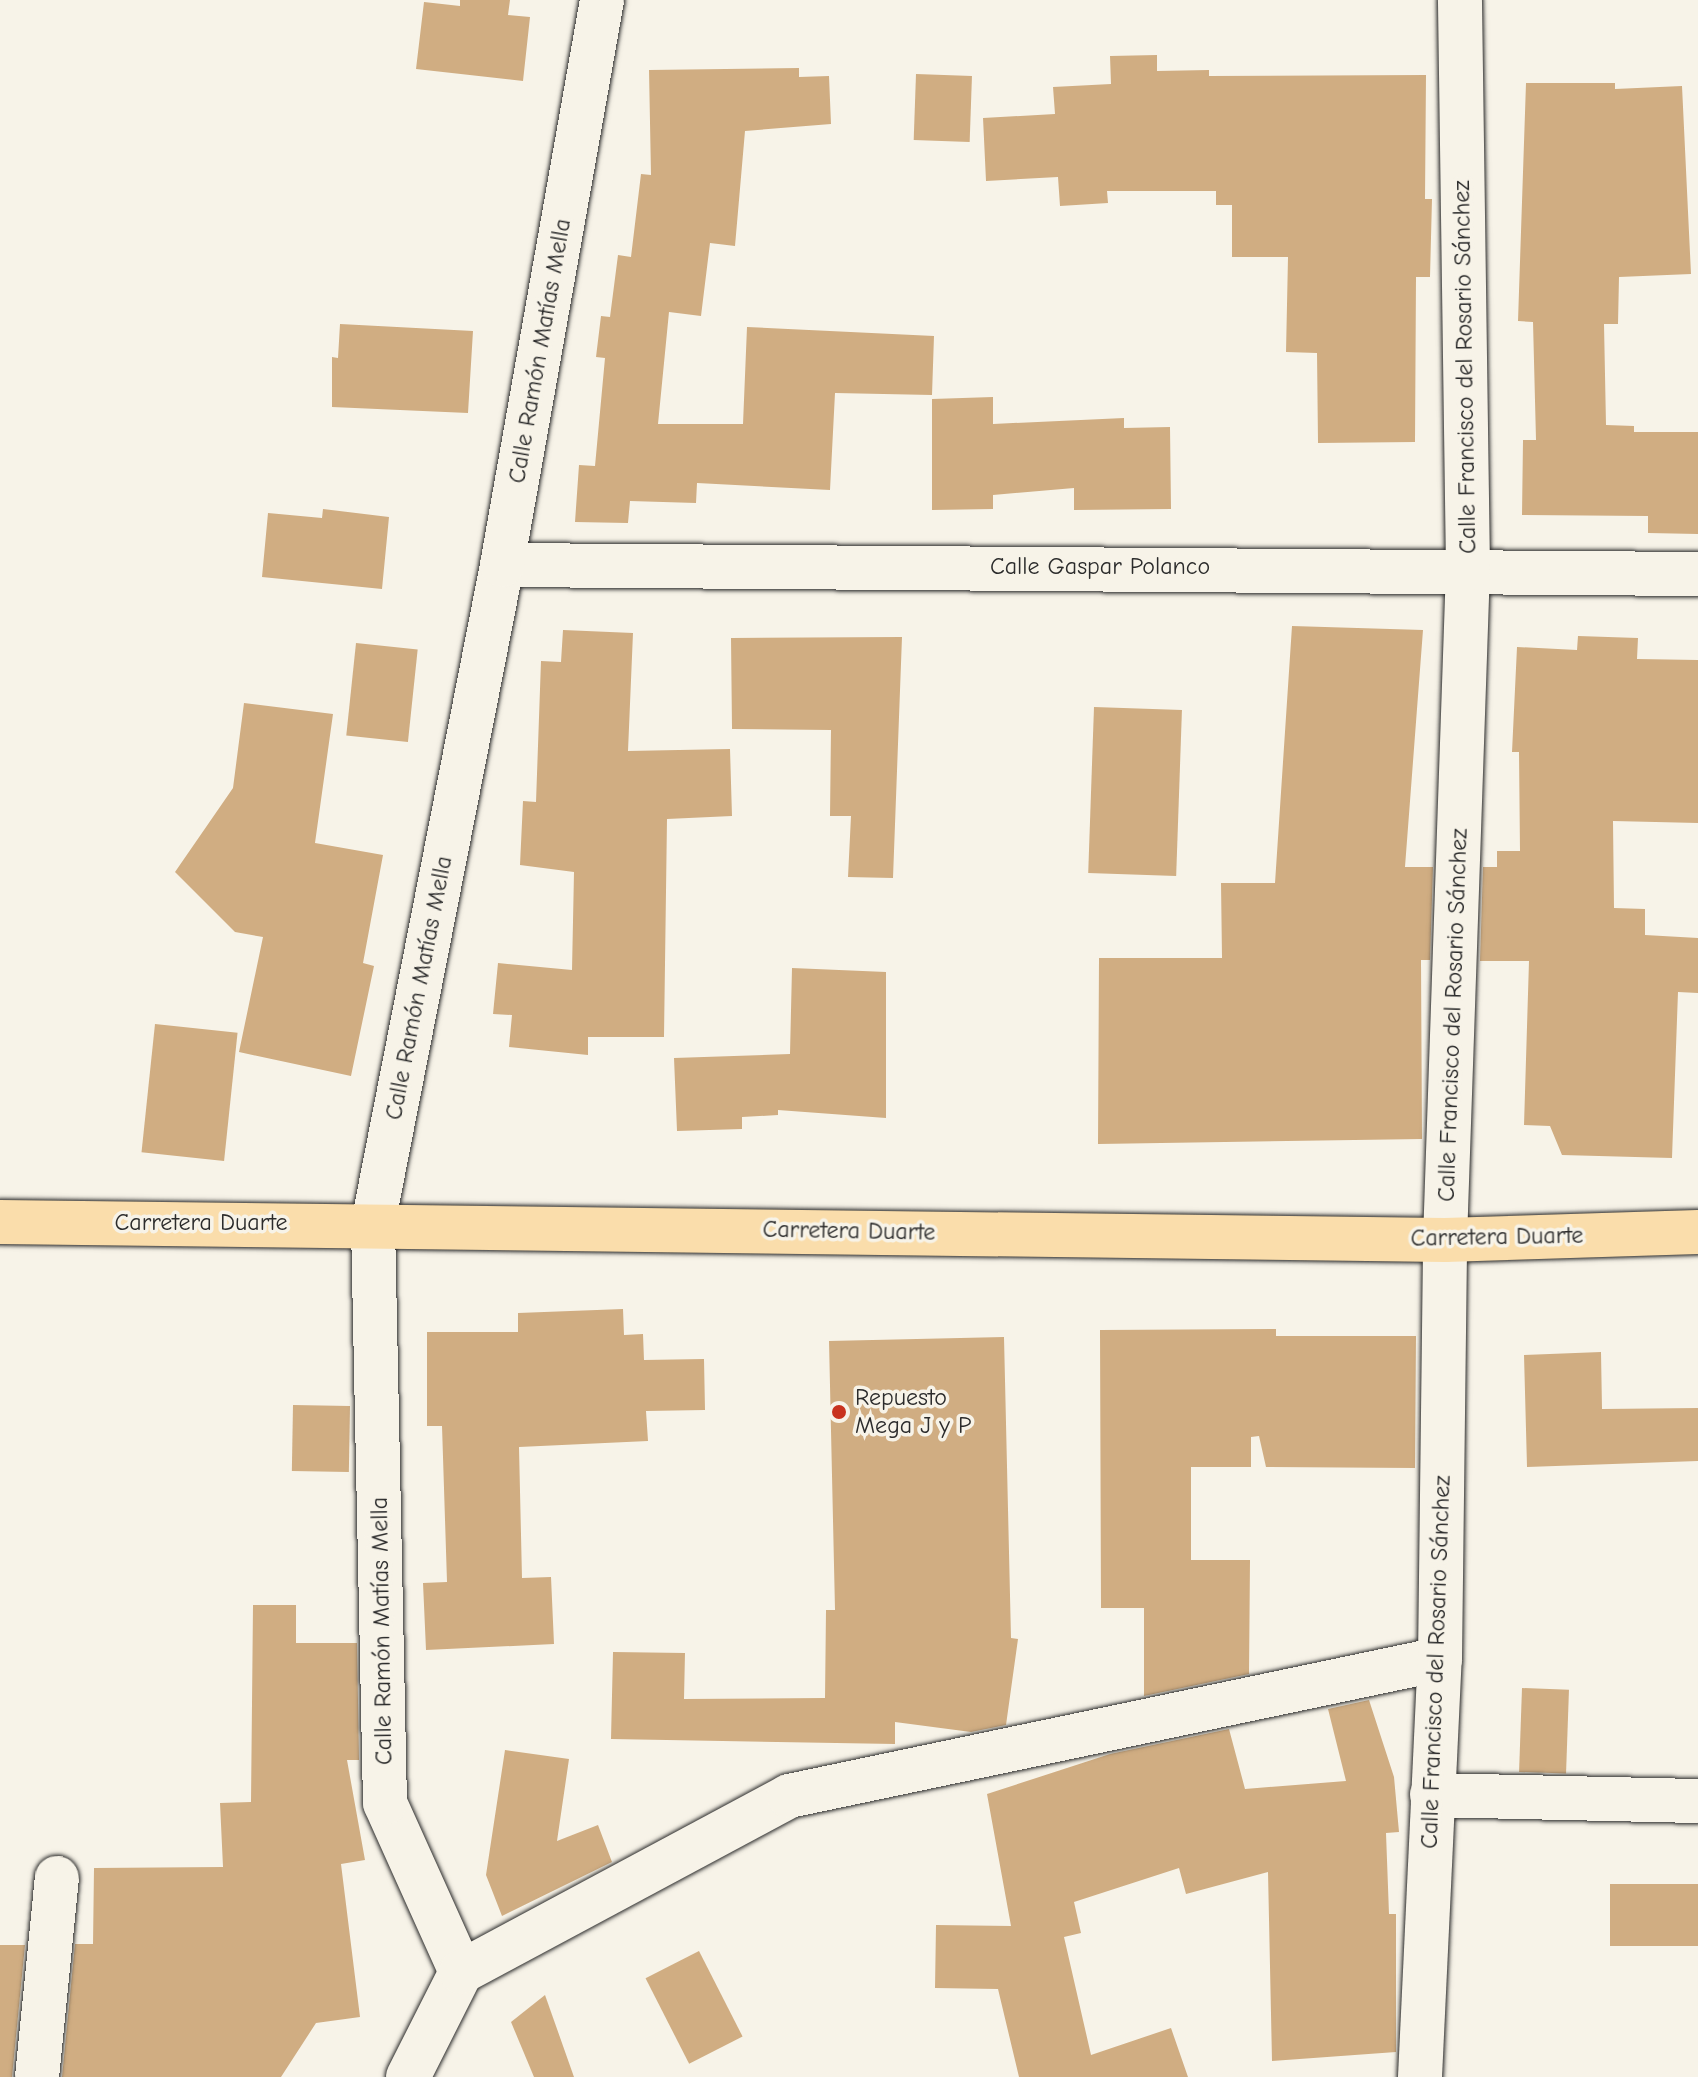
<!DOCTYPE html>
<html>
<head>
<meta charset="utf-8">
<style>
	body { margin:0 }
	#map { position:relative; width:1698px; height:2077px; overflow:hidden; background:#f7f3e8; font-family:"Comic Neue",sans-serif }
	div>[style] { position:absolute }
	.building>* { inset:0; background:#d0ad82; transform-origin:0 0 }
	.roads { filter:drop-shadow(0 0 2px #2b2b2b) drop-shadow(0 0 2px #2b2b2b) }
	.minor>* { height:44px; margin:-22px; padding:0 22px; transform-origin:22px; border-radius:22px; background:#f7f3e8 }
	.major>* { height:44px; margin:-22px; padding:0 22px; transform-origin:22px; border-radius:22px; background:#faddab }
	.dots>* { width:22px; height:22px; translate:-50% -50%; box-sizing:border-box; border:4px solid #f7f3e8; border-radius:50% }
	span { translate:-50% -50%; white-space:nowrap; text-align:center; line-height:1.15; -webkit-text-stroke:7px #f7f3e8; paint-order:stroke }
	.street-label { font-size:24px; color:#2b2b2b }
	.poi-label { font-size:24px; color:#2b2b2b }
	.left { translate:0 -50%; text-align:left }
</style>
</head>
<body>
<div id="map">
	<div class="building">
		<i style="clip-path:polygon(460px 0,510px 0,508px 15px,530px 17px,523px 81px,416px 69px,424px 2px,460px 6px)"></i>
		<i style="clip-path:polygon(1157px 55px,1157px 71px,1209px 70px,1209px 76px,1426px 75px,1425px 199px,1432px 199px,1430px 277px,1416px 277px,1415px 442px,1318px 443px,1317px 353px,1286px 352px,1288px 257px,1232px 257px,1232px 205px,1216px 205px,1216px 191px,1107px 191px,1108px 203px,1060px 206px,1058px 177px,986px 181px,983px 118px,1055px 114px,1053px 87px,1111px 84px,1110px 56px)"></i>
		<i style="clip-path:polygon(799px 68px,799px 77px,829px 76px,831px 124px,745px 131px,735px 246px,710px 243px,701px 316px,669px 312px,658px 424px,743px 424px,747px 327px,934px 336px,932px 395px,835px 393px,830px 490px,697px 483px,696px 503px,630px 501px,628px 523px,575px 522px,579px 465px,595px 466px,605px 358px,596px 357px,601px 316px,610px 317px,618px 255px,631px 257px,641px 174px,651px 175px,649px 70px)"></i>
		<i style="left:916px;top:74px;width:56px;height:66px;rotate:2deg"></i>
		<i style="clip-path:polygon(1526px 83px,1615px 83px,1615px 89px,1682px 86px,1691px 274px,1619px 277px,1618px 324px,1604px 324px,1606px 425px,1634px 426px,1634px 432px,1698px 432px,1698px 534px,1648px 533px,1648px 516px,1522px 515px,1523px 440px,1536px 440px,1533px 322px,1518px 321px)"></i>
		<i style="clip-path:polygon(340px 324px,473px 331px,468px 413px,332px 407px,332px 357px,338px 358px)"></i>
		<i style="clip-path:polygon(993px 397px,993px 424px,1124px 418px,1124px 428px,1170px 427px,1171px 509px,1074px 510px,1074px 488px,993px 495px,993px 509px,932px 510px,932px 399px)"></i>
		<i style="clip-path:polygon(323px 509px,389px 517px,382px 589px,262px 577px,268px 513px,322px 518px)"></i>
		<i style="clip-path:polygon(1292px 626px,1423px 630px,1405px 867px,1433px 867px,1430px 960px,1421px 960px,1422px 1139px,1098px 1144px,1099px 958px,1222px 958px,1221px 883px,1275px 883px)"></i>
		<i style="clip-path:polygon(563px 630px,633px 633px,628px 751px,730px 749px,732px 816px,667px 819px,664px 1037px,588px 1037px,588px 1055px,509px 1047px,512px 1015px,493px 1014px,498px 963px,572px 970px,574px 872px,520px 865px,523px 801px,536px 802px,541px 661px,561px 662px)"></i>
		<i style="clip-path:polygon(1578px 636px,1638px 638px,1637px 659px,1698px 660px,1698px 823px,1613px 821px,1614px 908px,1645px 909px,1645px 935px,1698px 938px,1698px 993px,1678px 992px,1672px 1158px,1562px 1155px,1550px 1126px,1524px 1125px,1529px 961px,1480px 961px,1483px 867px,1497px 867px,1497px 851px,1520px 851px,1519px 752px,1512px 752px,1517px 647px,1577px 650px)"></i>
		<i style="clip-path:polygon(902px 637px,893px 878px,848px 877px,851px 816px,830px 816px,831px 730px,732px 729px,731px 638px)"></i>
		<i style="left:356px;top:643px;width:62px;height:93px;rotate:6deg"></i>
		<i style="clip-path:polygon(244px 703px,333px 714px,315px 843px,383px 855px,363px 963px,374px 966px,351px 1076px,239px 1052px,263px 937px,235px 932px,175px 872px,233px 788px)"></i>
		<i style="left:1094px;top:707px;width:88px;height:166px;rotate:2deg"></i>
		<i style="clip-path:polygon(792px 968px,886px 972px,886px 1118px,778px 1110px,778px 1115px,742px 1117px,742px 1129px,677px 1131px,674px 1058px,790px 1054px)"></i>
		<i style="left:155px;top:1024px;width:83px;height:129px;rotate:6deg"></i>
		<i style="clip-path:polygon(623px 1309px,624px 1335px,643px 1334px,644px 1360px,704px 1359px,705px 1410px,646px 1411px,648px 1441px,519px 1447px,522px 1578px,551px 1577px,554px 1644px,426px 1650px,423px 1583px,447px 1582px,442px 1426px,427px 1426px,427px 1332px,518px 1332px,518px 1313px)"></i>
		<i style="clip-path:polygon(1276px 1329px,1276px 1336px,1416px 1336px,1415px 1468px,1266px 1467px,1259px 1436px,1251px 1437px,1251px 1467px,1191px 1467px,1191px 1560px,1250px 1560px,1249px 1674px,1144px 1696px,1144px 1608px,1101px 1608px,1100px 1330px)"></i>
		<i style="clip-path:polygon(1004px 1337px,1011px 1638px,1018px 1639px,1006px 1725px,971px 1732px,895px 1722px,895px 1744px,611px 1739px,613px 1652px,685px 1653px,684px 1699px,825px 1698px,826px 1610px,835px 1610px,829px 1341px)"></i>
		<i style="clip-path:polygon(1601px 1352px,1602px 1409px,1698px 1408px,1698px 1461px,1527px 1467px,1524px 1355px)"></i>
		<i style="left:293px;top:1405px;width:57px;height:66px;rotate:1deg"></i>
		<i style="clip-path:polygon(253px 1605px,296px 1605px,296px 1643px,357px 1643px,359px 1760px,347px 1760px,365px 1860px,341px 1864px,360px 2017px,316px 2023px,281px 2077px,62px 2077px,75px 1944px,93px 1944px,94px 1868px,223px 1867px,220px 1803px,251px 1802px)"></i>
		<i style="left:1522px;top:1688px;width:47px;height:84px;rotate:2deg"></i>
		<i style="clip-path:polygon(1369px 1700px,1394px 1777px,1399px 1832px,1386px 1833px,1389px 1914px,1396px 1914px,1396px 2052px,1272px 2061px,1268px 1872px,1186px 1894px,1179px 1868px,1074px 1902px,1081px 1933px,1064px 1937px,1091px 2055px,1171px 2028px,1188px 2077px,1019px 2077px,998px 1989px,935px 1988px,936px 1925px,1011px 1926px,987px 1794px,1110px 1754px,1229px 1729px,1245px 1789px,1346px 1781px,1328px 1709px)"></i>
		<i style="clip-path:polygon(505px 1750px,569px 1759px,557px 1841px,598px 1825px,612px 1862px,502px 1916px,486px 1875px)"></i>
		<i style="left:1698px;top:1884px;width:62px;height:88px;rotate:90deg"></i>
		<i style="clip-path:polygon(0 1945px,25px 1945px,12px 2077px,0 2077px)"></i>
		<i style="left:699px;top:1951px;width:96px;height:60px;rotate:63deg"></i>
		<i style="clip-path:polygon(545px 1995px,574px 2077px,534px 2077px,511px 2022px)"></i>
	</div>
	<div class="roads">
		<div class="minor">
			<i style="left:502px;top:565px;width:1196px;rotate:0.43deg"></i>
			<i style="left:1432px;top:1795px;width:266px;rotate:1.3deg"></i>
			<i style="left:461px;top:1972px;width:185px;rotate:-114.2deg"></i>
			<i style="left:385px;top:1803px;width:579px;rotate:-91.19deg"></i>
			<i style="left:373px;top:1224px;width:672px;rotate:-78.92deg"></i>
			<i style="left:502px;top:565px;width:574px;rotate:-79.96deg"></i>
			<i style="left:37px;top:2077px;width:200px;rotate:-84.3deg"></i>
			<i style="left:408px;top:2077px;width:118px;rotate:-63.2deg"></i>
			<i style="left:461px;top:1972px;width:372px;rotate:-28.2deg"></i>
			<i style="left:789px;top:1796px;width:665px;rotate:-11.88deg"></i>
			<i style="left:1420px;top:2077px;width:418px;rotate:-87.3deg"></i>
			<i style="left:1440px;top:1659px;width:419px;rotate:-89.3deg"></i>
			<i style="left:1445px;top:1240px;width:671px;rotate:-88.04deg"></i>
			<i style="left:1468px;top:569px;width:569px;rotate:-90.81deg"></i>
		</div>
		<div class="major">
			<i style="left:0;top:1222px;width:1445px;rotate:0.71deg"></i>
			<i style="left:1445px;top:1240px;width:253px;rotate:-1.8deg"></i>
		</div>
	</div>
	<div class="dots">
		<i style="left:839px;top:1412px;background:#c8321e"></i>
	</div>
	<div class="street-label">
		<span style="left:540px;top:351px;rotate:-80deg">Calle Ramón Matías Mella</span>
		<span style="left:1465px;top:367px;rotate:-91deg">Calle Francisco del Rosario Sánchez</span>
		<span style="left:1100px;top:567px">Calle Gaspar Polanco</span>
		<span style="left:419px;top:988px;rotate:-79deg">Calle Ramón Matías Mella</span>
		<span style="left:1453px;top:1015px;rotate:-88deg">Calle Francisco del Rosario Sánchez</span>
		<span style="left:201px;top:1223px">Carretera Duarte</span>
		<span style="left:849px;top:1231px;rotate:1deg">Carretera Duarte</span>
		<span style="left:1497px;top:1237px;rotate:-1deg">Carretera Duarte</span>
		<span style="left:382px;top:1631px;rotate:-91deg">Calle Ramón Matías Mella</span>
		<span style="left:1436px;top:1662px;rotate:-88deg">Calle Francisco del Rosario Sánchez</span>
	</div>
	<div class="poi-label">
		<span class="left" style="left:855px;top:1412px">Repuesto<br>Mega J y P</span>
	</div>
</div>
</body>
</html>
